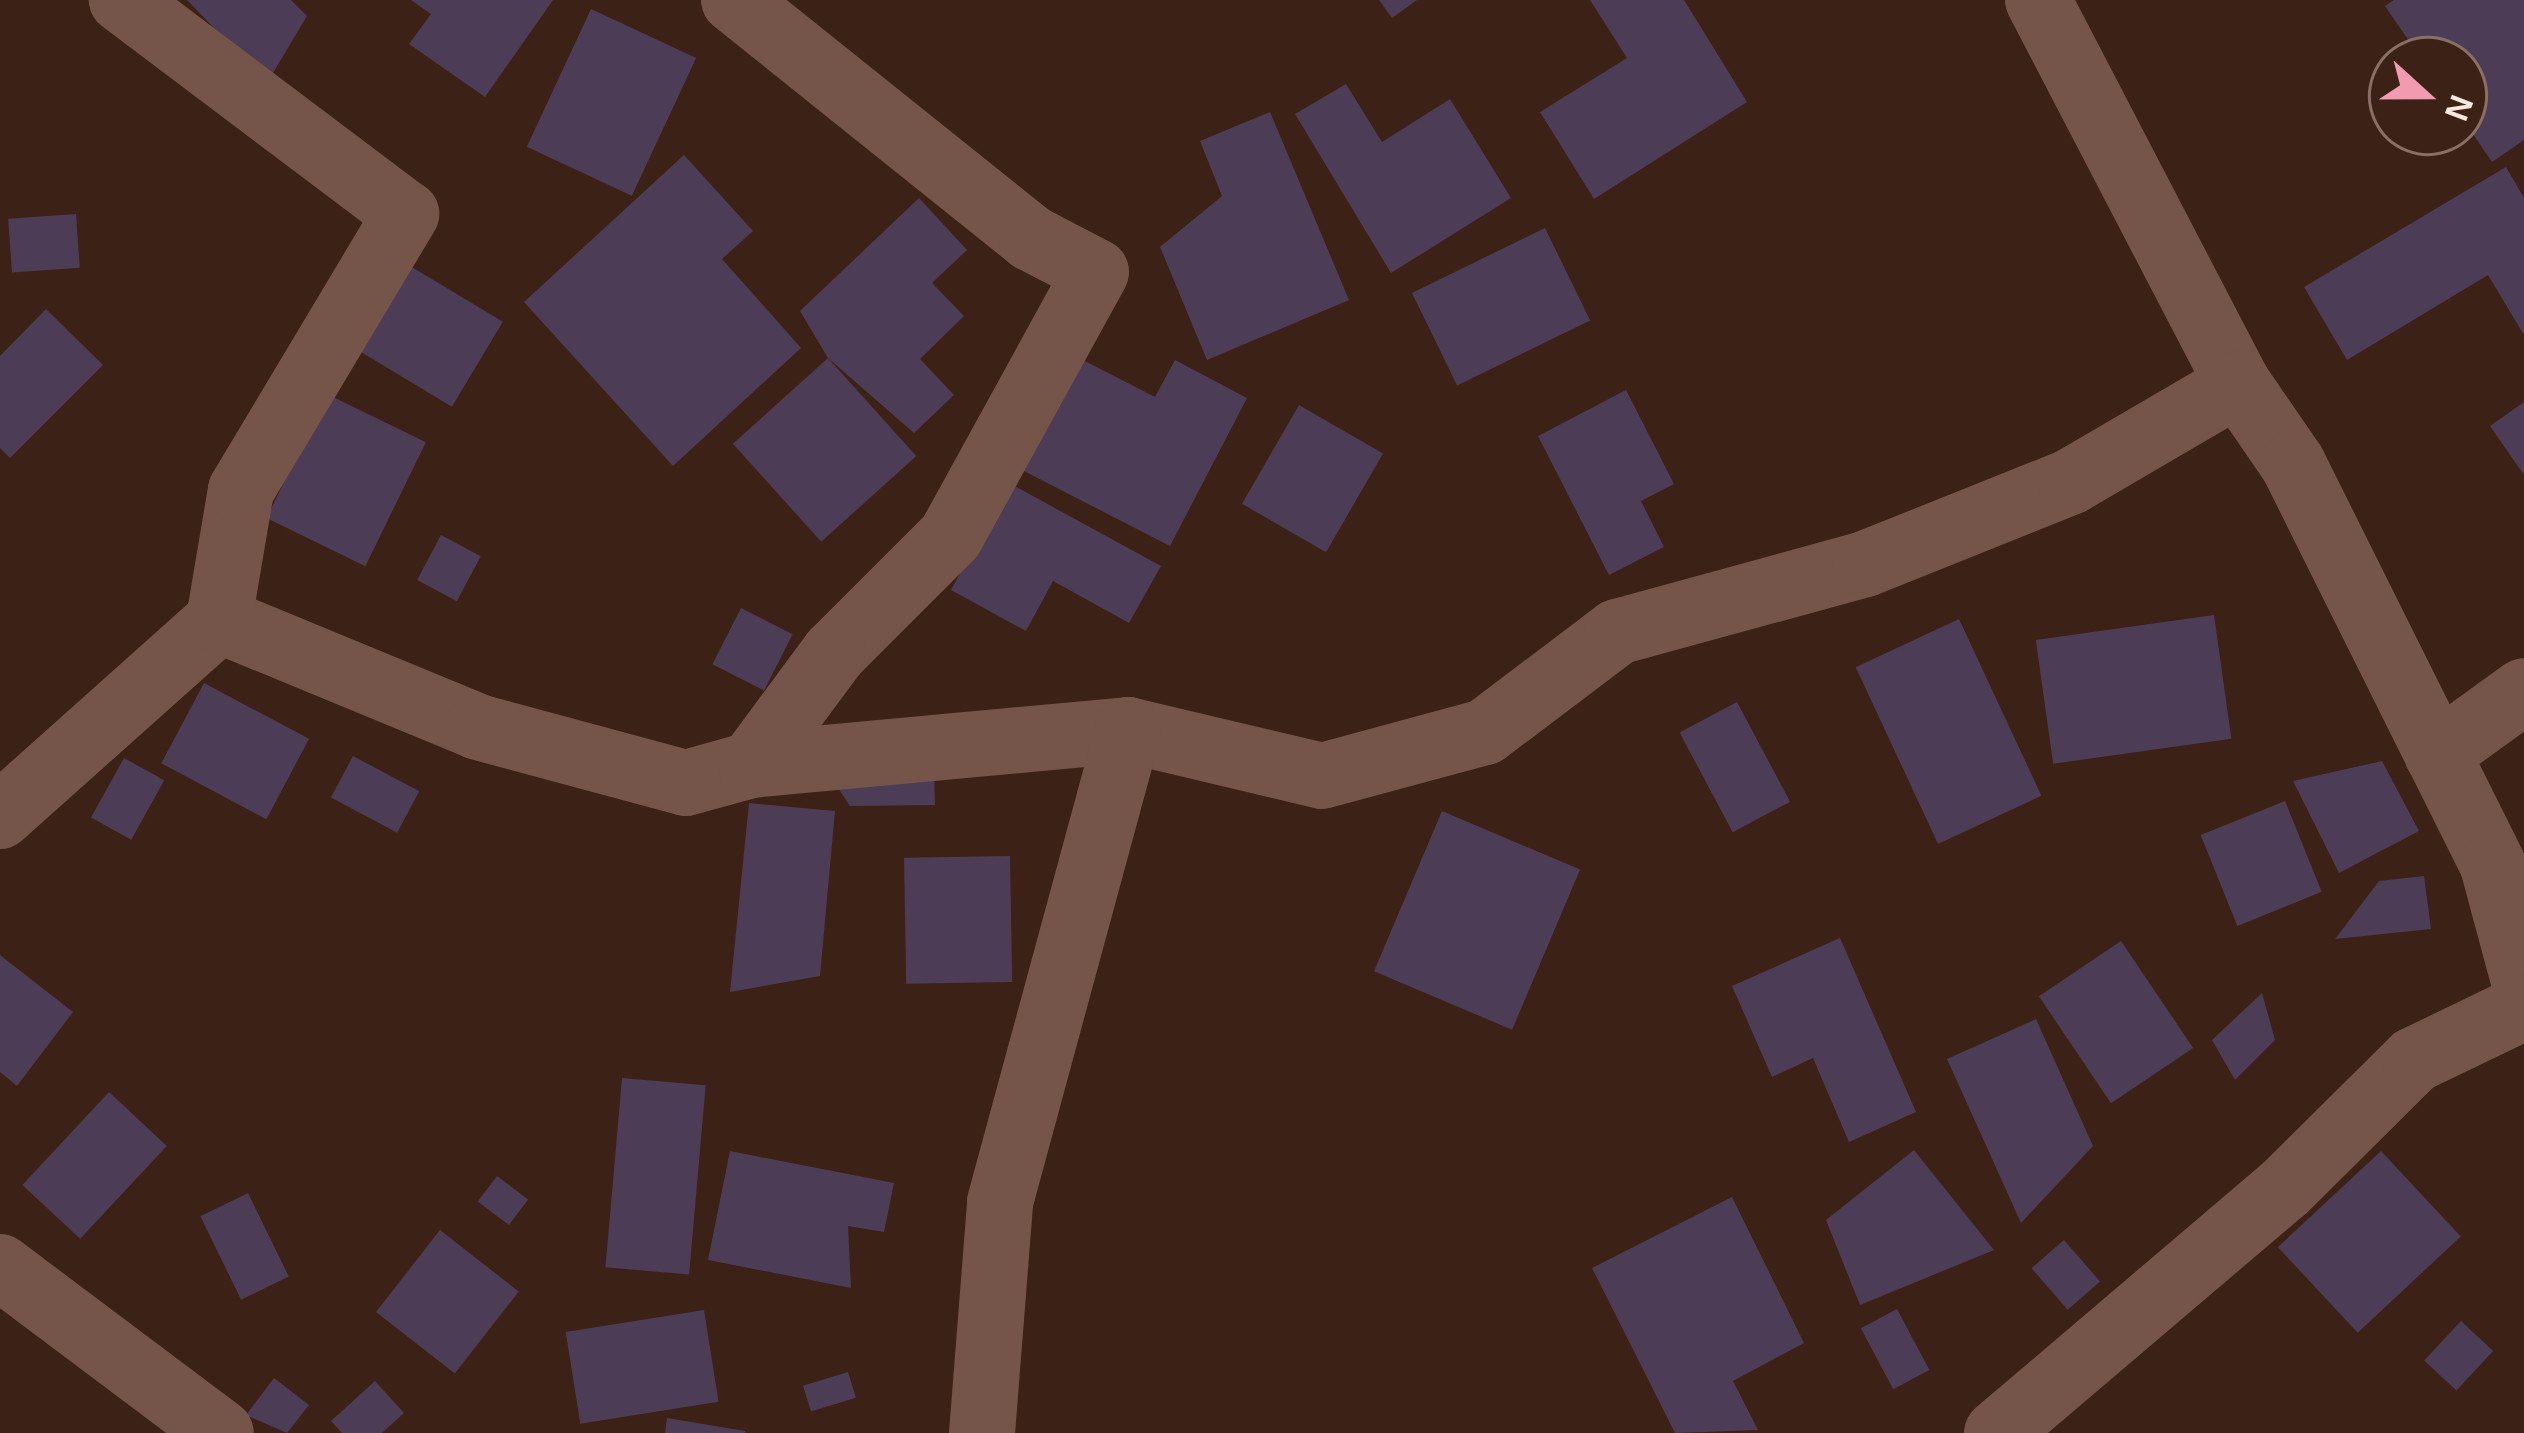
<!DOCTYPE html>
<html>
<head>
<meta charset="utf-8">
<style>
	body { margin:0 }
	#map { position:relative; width:2524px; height:1433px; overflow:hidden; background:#3c2116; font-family:Arial,sans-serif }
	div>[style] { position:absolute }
	.building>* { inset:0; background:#4d3c55; transform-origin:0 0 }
	.minor>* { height:66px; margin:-33px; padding:0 33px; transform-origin:33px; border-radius:33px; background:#755549 }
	span { translate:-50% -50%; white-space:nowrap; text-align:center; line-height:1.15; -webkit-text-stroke:12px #3c2116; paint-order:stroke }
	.north { position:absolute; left:2368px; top:36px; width:120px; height:120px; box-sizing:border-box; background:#3c2116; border:3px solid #887066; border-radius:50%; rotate:111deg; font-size:33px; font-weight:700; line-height:48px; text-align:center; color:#fae7df }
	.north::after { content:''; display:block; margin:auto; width:42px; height:54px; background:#f29aaf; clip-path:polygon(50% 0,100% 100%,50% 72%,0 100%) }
</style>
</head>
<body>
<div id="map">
	<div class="building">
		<i style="clip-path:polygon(187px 0,291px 0,307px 16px,267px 83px)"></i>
		<i style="clip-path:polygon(411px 0,553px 0,485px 97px,409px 44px,431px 14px)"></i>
		<i style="clip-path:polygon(1379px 0,1417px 0,1392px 18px)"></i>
		<i style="clip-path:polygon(1590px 0,1684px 0,1747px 102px,1594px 199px,1540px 112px,1627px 58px)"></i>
		<i style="clip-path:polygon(2394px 0,2524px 0,2524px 140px,2492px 162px,2464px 121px,2464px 60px,2422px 60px,2385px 6px)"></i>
		<i style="left:591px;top:9px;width:116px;height:152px;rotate:25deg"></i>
		<i style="clip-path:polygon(1346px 84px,1382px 142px,1450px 99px,1511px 198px,1391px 273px,1295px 114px)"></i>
		<i style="clip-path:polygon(1270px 112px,1349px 300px,1207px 360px,1160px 247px,1222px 196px,1200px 141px)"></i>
		<i style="clip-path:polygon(684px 155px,753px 231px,722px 259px,801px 348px,673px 466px,524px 302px)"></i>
		<i style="clip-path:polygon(2506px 167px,2524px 198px,2524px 335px,2488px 275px,2347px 360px,2304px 287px)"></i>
		<i style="clip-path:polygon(919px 198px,967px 250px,932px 283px,964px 316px,920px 359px,954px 395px,914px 433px,828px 358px,800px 311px)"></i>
		<i style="left:76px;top:214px;width:54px;height:68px;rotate:86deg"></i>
		<i style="left:1545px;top:228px;width:103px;height:148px;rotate:64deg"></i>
		<i style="left:400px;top:260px;width:120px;height:99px;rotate:31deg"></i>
		<i style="clip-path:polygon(46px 309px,103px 365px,10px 458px,0 448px,0 356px)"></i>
		<i style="clip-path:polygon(1077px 357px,1155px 397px,1175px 360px,1247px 398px,1170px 546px,1020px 469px)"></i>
		<i style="left:828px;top:358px;width:132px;height:128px;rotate:48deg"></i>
		<i style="clip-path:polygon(1626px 390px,1674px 484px,1641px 501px,1664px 547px,1609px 575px,1538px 436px)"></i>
		<i style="left:327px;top:394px;width:110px;height:138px;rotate:26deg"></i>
		<i style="clip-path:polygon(2524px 402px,2524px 475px,2490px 426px)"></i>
		<i style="left:1299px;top:405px;width:97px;height:114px;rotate:30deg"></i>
		<i style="clip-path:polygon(1009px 483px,1161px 566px,1129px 623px,1053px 581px,1026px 631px,951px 590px)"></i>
		<i style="left:441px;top:535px;width:45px;height:51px;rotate:28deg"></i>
		<i style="left:741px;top:608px;width:58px;height:63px;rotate:27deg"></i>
		<i style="left:2214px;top:615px;width:125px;height:180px;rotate:82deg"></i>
		<i style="left:1959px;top:619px;width:195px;height:114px;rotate:65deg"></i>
		<i style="left:204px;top:683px;width:119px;height:91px;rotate:28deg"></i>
		<i style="left:1737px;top:702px;width:113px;height:65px;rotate:62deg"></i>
		<i style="left:353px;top:756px;width:75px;height:47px;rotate:28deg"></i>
		<i style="left:124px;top:758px;width:46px;height:68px;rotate:29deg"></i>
		<i style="clip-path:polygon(2382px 761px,2419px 831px,2339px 873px,2293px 781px)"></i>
		<i style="clip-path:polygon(934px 773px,935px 805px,850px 806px,830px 776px)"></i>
		<i style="left:2285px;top:801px;width:98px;height:91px;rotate:68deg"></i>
		<i style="clip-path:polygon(749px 803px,835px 811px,820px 976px,730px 992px)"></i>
		<i style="left:1442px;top:811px;width:150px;height:174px;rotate:23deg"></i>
		<i style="left:1010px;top:856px;width:126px;height:106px;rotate:89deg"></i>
		<i style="clip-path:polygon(2424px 876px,2431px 929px,2335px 939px,2379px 881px)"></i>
		<i style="clip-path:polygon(1840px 938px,1916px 1112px,1849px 1142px,1813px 1058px,1772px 1077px,1732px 986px)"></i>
		<i style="left:2121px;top:941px;width:129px;height:99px;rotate:56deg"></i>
		<i style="clip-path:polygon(0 955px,73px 1012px,17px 1086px,0 1072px)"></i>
		<i style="clip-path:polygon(2262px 993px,2275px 1040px,2235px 1080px,2212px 1040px)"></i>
		<i style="clip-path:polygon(2036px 1019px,2093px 1146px,2021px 1223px,1947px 1059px)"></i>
		<i style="left:622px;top:1078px;width:84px;height:190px;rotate:5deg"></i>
		<i style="left:109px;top:1092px;width:79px;height:127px;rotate:43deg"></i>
		<i style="clip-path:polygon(1914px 1150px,1994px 1250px,1860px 1305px,1826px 1220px)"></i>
		<i style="clip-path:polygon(730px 1151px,894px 1183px,884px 1232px,848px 1226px,851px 1288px,708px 1260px)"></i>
		<i style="left:2381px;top:1151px;width:117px;height:141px;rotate:47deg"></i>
		<i style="left:497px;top:1176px;width:39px;height:32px;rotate:37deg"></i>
		<i style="left:248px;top:1193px;width:93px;height:53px;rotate:64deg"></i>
		<i style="clip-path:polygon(1732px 1197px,1804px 1343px,1733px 1381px,1758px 1430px,1675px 1433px,1592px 1268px)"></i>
		<i style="left:440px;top:1230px;width:100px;height:104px;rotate:38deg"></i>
		<i style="left:2064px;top:1240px;width:55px;height:43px;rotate:49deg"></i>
		<i style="left:1897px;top:1309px;width:69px;height:41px;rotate:62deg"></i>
		<i style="left:704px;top:1310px;width:93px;height:140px;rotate:81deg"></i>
		<i style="left:2461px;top:1321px;width:44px;height:54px;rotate:43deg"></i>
		<i style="left:848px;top:1372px;width:27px;height:47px;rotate:73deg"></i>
		<i style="clip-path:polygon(274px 1378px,309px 1405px,287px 1433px,246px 1415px)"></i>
		<i style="clip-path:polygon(375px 1381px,404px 1413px,382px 1433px,342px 1433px,331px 1421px)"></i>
		<i style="clip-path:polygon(667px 1418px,745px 1431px,745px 1433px,665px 1433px)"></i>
	</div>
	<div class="minor">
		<i style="left:734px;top:0;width:381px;rotate:38.7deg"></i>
		<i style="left:1031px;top:238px;width:73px;rotate:27.6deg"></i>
		<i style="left:1096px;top:272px;width:301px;rotate:118.8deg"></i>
		<i style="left:951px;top:536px;width:165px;rotate:135deg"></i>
		<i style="left:834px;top:653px;width:139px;rotate:126.5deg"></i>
		<i style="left:2038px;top:0;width:433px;rotate:62.5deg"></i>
		<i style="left:2238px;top:384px;width:97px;rotate:55.5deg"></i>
		<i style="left:2293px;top:464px;width:449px;rotate:63.5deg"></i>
		<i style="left:2493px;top:866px;width:119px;rotate:74.9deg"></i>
		<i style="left:219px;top:620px;width:280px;rotate:22.4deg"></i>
		<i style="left:478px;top:727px;width:215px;rotate:15.1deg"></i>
		<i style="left:686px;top:783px;width:67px;rotate:-15.5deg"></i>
		<i style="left:751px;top:765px;width:379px;rotate:-5.3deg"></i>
		<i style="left:1128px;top:730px;width:199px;rotate:13.3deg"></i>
		<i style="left:1322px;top:776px;width:169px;rotate:-15.1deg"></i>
		<i style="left:1485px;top:732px;width:166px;rotate:-37.1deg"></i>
		<i style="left:1617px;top:632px;width:257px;rotate:-15.3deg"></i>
		<i style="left:1865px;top:564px;width:221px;rotate:-21.8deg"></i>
		<i style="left:2070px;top:482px;width:194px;rotate:-30.3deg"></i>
		<i style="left:2437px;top:754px;width:107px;rotate:-35.9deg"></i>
		<i style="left:0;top:816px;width:294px;rotate:-41.8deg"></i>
		<i style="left:219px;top:620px;width:132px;rotate:-80.4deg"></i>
		<i style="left:241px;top:490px;width:322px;rotate:-59.1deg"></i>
		<i style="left:406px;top:214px;width:356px;rotate:-143deg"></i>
		<i style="left:0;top:1267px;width:276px;rotate:36.9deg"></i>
		<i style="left:982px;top:1433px;width:232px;rotate:-85.5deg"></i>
		<i style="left:1000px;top:1202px;width:489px;rotate:-74.8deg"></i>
		<i style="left:1997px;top:1433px;width:377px;rotate:-40.4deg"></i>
		<i style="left:2284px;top:1189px;width:183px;rotate:-44.8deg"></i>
		<i style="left:2414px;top:1060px;width:122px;rotate:-25.7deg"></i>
	</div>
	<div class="north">N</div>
</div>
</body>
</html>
